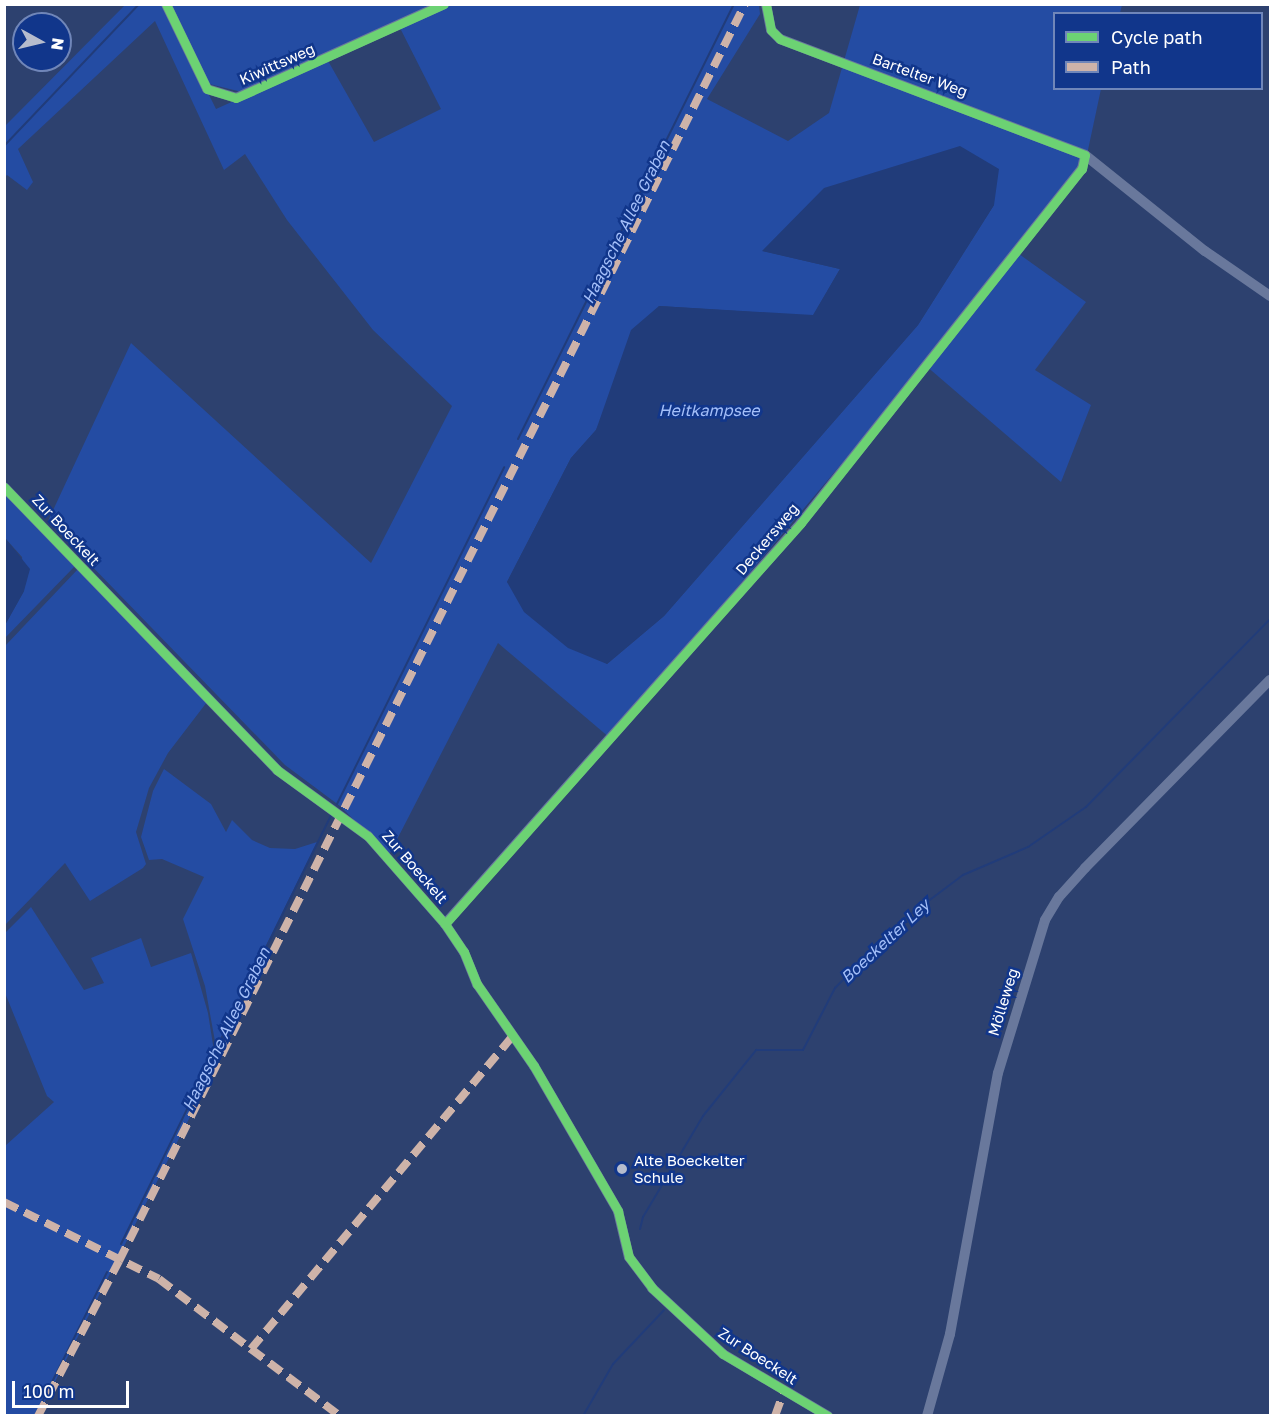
<!DOCTYPE html>
<html>
<head>
<meta charset="utf-8">
<style>
	body { margin:0 }
	#map { position:relative; width:1275px; height:1420px; overflow:hidden; background:#2d416f; font-family:"Golos Text",sans-serif }
	div>[style] { position:absolute }
	.green>* { inset:0; background:#244ca3 }
	.water>* { inset:0; background:#213c7a }
	.stream>* { height:2px; margin:-1px; padding:0 1px; transform-origin:1px; border-radius:1px; background:#213c7a }
	.minor>* { height:10px; margin:-5px; padding:0 5px; transform-origin:5px; border-radius:5px; background:#69789c }
	.quiet>* { height:8px; margin-top:-4px; transform-origin:0; background:repeating-linear-gradient(90deg,#ceb3a9 0 15px,transparent 0 23px) }
	.cycleway>* { height:9px; margin:-4.5px; padding:0 4.5px; transform-origin:4.5px; border-radius:4.5px; background:#6cd273 }
	.dots>* { width:16px; height:16px; translate:-50% -50%; box-sizing:border-box; border:3px solid #11368b; border-radius:50% }
	span { translate:-50% -50%; white-space:nowrap; text-align:center; line-height:1.15; -webkit-text-stroke:5px #11368b; paint-order:stroke }
	.street-label { font-size:15px; color:#fff }
	.poi-label { font-size:15px; color:#fff }
	.left { translate:0 -50%; text-align:left }
	.water-label { font-size:16px; color:#a4bff9; font-style:italic }
	.frame { position:absolute; inset:0; border:6px solid #fff; pointer-events:none }
	.legend { position:absolute; left:1053px; top:12px; width:210px; height:78px; box-sizing:border-box; background:#11368b; border:2px solid #7086b9; margin:0; padding:8px 10px; list-style:none; font-size:18px; color:#fff }
	.legend li { display:flex; align-items:center; gap:12px; height:30px }
	.legend b { width:30px; border:2px solid #7086b9 }
	.north { position:absolute; left:12px; top:12px; width:60px; height:60px; box-sizing:border-box; background:#11368b; border:2px solid #7086b9; border-radius:50%; rotate:98deg; font-size:16px; font-weight:700; line-height:24px; text-align:center; color:#fff }
	.north::after { content:''; display:block; margin:auto; width:21px; height:27px; background:#b6bccd; clip-path:polygon(50% 0,100% 100%,50% 72%,0 100%) }
	.scale { position:absolute; left:12px; top:1381px; width:117px; height:27px; box-sizing:border-box; border:3px solid #fff; border-top:0; padding-left:8px; font-size:18px; line-height:21px; white-space:nowrap; color:#fff; -webkit-text-stroke:4px #11368b; paint-order:stroke }
</style>
</head>
<body>
<div id="map">
	<div class="green">
		<i style="clip-path:polygon(evenodd,164px 4px,216px 109px,327px 59px,374px 142px,441px 109px,398px 24px,449px 5px,759px 5px,760px 14px,707px 99px,788px 141px,829px 113px,860px 5px,1122px 5px,1120px 13px,1054px 14px,1054px 88px,1101px 89px,1085px 164px,1019px 254px,1086px 302px,1035px 370px,1091px 405px,1061px 482px,925px 365px,610px 738px,498px 643px,389px 855px,340px 806px,285px 765px,48px 521px,131px 343px,371px 563px,452px 406px,373px 330px,287px 220px,245px 154px,224px 170px,155px 21px,18px 149px,33px 182px,27px 190px,7px 175px,5px 177px,4px 127px,125px 5px,164px 4px,994px 205px,918px 325px,664px 616px,607px 664px,507px 582px,571px 458px,596px 430px,659px 306px,813px 316px,840px 269px,763px 251px,994px 205px)"></i>
		<i style="clip-path:polygon(168px 5px,439px 5px,246px 93px,205px 83px)"></i>
		<i style="clip-path:polygon(5px 491px,75px 566px,5px 638px,5px 625px,24px 591px,22px 557px,5px 538px)"></i>
		<i style="clip-path:polygon(78px 569px,207px 702px,168px 753px,149px 788px,136px 832px,146px 864px,143px 868px,90px 901px,65px 863px,5px 925px,5px 646px)"></i>
		<i style="clip-path:polygon(164px 769px,211px 804px,226px 832px,232px 820px,252px 840px,270px 848px,295px 849px,317px 842px,216px 1047px,205px 986px,183px 919px,204px 877px,162px 859px,149px 860px,141px 837px,153px 791px)"></i>
		<i style="clip-path:polygon(31px 907px,84px 990px,104px 983px,91px 958px,141px 938px,151px 967px,191px 953px,208px 1013px,214px 1051px,193px 1094px,214px 1055px,219px 1060px,38px 1415px,5px 1415px,5px 1146px,54px 1102px,47px 1096px,5px 993px,5px 933px)"></i>
	</div>
	<div class="water">
		<i style="clip-path:polygon(960px 146px,999px 169px,994px 205px,918px 325px,664px 616px,607px 664px,568px 648px,524px 612px,507px 582px,571px 458px,596px 430px,631px 330px,659px 306px,813px 315px,840px 269px,762px 251px,824px 188px)"></i>
		<i style="clip-path:polygon(5px 538px,30px 569px,24px 591px,5px 625px)"></i>
	</div>
	<div class="stream">
		<i style="left:4px;top:146px;width:196px;rotate:-46.4deg"></i>
		<i style="left:518px;top:439px;width:486px;rotate:-63.6deg"></i>
		<i style="left:337px;top:804px;width:376px;rotate:-63.6deg"></i>
		<i style="left:640px;top:1229px;width:12px;rotate:-76deg"></i>
		<i style="left:643px;top:1217px;width:117px;rotate:-59.3deg"></i>
		<i style="left:703px;top:1116px;width:85px;rotate:-51.2deg"></i>
		<i style="left:756px;top:1050px;width:47px"></i>
		<i style="left:803px;top:1050px;width:70px;rotate:-62.7deg"></i>
		<i style="left:835px;top:988px;width:96px;rotate:-45deg"></i>
		<i style="left:903px;top:920px;width:75px;rotate:-36.9deg"></i>
		<i style="left:963px;top:875px;width:71px;rotate:-23.3deg"></i>
		<i style="left:1028px;top:847px;width:70px;rotate:-34.6deg"></i>
		<i style="left:1086px;top:807px;width:263px;rotate:-45.6deg"></i>
		<i style="left:121px;top:1244px;width:478px;rotate:-63.9deg"></i>
		<i style="left:35px;top:1416px;width:161px;rotate:-63.4deg"></i>
		<i style="left:583px;top:1416px;width:60px;rotate:-60deg"></i>
		<i style="left:613px;top:1364px;width:74px;rotate:-46.6deg"></i>
	</div>
	<div class="minor">
		<i style="left:166px;top:4px;width:94px;rotate:64.2deg"></i>
		<i style="left:207px;top:89px;width:30px;rotate:17deg"></i>
		<i style="left:236px;top:98px;width:228px;rotate:-24.3deg"></i>
		<i style="left:766px;top:4px;width:26px;rotate:79deg"></i>
		<i style="left:771px;top:30px;width:13px;rotate:45deg"></i>
		<i style="left:780px;top:39px;width:326px;rotate:20.8deg"></i>
		<i style="left:1085px;top:155px;width:154px;rotate:38.7deg"></i>
		<i style="left:1205px;top:251px;width:79px;rotate:34.7deg"></i>
		<i style="left:4px;top:487px;width:393px;rotate:46deg"></i>
		<i style="left:277px;top:770px;width:112px;rotate:36deg"></i>
		<i style="left:368px;top:836px;width:117px;rotate:48.8deg"></i>
		<i style="left:445px;top:924px;width:34px;rotate:56deg"></i>
		<i style="left:464px;top:952px;width:35px;rotate:68deg"></i>
		<i style="left:477px;top:984px;width:100px;rotate:55.2deg"></i>
		<i style="left:534px;top:1066px;width:168px;rotate:59.9deg"></i>
		<i style="left:618px;top:1211px;width:47px;rotate:76.6deg"></i>
		<i style="left:629px;top:1257px;width:39px;rotate:53deg"></i>
		<i style="left:652px;top:1288px;width:97px;rotate:42.9deg"></i>
		<i style="left:723px;top:1354px;width:122px;rotate:30.6deg"></i>
		<i style="left:445px;top:924px;width:536px;rotate:-48.4deg"></i>
		<i style="left:801px;top:523px;width:452px;rotate:-51.6deg"></i>
		<i style="left:1082px;top:169px;width:14px;rotate:-78deg"></i>
		<i style="left:927px;top:1416px;width:85px;rotate:-74.3deg"></i>
		<i style="left:950px;top:1334px;width:265px;rotate:-79.6deg"></i>
		<i style="left:998px;top:1073px;width:160px;rotate:-72.9deg"></i>
		<i style="left:1045px;top:920px;width:27px;rotate:-59deg"></i>
		<i style="left:1059px;top:897px;width:39px;rotate:-48deg"></i>
		<i style="left:1085px;top:868px;width:264px;rotate:-45.5deg"></i>
	</div>
	<div class="quiet">
		<i style="left:4px;top:1202px;width:173px;rotate:26.4deg"></i>
		<i style="left:159px;top:1279px;width:116px;rotate:37.3deg"></i>
		<i style="left:251px;top:1349px;width:410px;rotate:-50.1deg"></i>
		<i style="left:251px;top:1349px;width:111px;rotate:37deg"></i>
		<i style="left:38px;top:1416px;width:175px;rotate:-62.4deg"></i>
		<i style="left:119px;top:1261px;width:1404px;rotate:-63.53deg"></i>
		<i style="left:775px;top:1416px;width:27px;rotate:-70deg"></i>
	</div>
	<div class="cycleway">
		<i style="left:166px;top:4px;width:94px;rotate:64.2deg"></i>
		<i style="left:207px;top:89px;width:30px;rotate:17deg"></i>
		<i style="left:236px;top:98px;width:228px;rotate:-24.3deg"></i>
		<i style="left:4px;top:487px;width:393px;rotate:46deg"></i>
		<i style="left:277px;top:770px;width:112px;rotate:36deg"></i>
		<i style="left:368px;top:836px;width:117px;rotate:48.8deg"></i>
		<i style="left:445px;top:924px;width:34px;rotate:56deg"></i>
		<i style="left:464px;top:952px;width:35px;rotate:68deg"></i>
		<i style="left:477px;top:984px;width:100px;rotate:55.2deg"></i>
		<i style="left:534px;top:1066px;width:168px;rotate:59.9deg"></i>
		<i style="left:618px;top:1211px;width:47px;rotate:76.6deg"></i>
		<i style="left:629px;top:1257px;width:39px;rotate:53deg"></i>
		<i style="left:652px;top:1288px;width:97px;rotate:42.9deg"></i>
		<i style="left:723px;top:1354px;width:122px;rotate:30.6deg"></i>
		<i style="left:445px;top:924px;width:536px;rotate:-48.4deg"></i>
		<i style="left:801px;top:523px;width:452px;rotate:-51.6deg"></i>
		<i style="left:1082px;top:169px;width:14px;rotate:-78deg"></i>
		<i style="left:1085px;top:155px;width:326px;rotate:-159.2deg"></i>
		<i style="left:780px;top:39px;width:13px;rotate:-135deg"></i>
		<i style="left:771px;top:30px;width:26px;rotate:-101deg"></i>
	</div>
	<div class="dots">
		<i style="left:622px;top:1169px;background:#b6bccd"></i>
	</div>
	<div class="street-label">
		<span style="left:277px;top:64px;rotate:-24deg">Kiwittsweg</span>
		<span style="left:920px;top:75px;rotate:20deg">Bartelter Weg</span>
		<span style="left:66px;top:530px;rotate:47deg">Zur Boeckelt</span>
		<span style="left:767px;top:539px;rotate:-50deg">Deckersweg</span>
		<span style="left:415px;top:867px;rotate:49deg">Zur Boeckelt</span>
		<span style="left:1003px;top:1002px;rotate:-73deg">Mölleweg</span>
		<span style="left:758px;top:1356px;rotate:33deg">Zur Boeckelt</span>
	</div>
	<div class="poi-label">
		<span class="left" style="left:634px;top:1169px">Alte Boeckelter<br>Schule</span>
	</div>
	<div class="water-label">
		<span style="left:626px;top:222px;rotate:-64deg">Haagsche Allee Graben</span>
		<span style="left:709px;top:410px">Heitkampsee</span>
		<span style="left:885px;top:941px;rotate:-43deg">Boeckelter Ley</span>
		<span style="left:226px;top:1029px;rotate:-64deg">Haagsche Allee Graben</span>
	</div>
	<div class="frame"></div>
	<ul class="legend">
	<li><b style="height:8px;background:#6cd273"></b>Cycle path</li>
	<li><b style="height:8px;background:#ceb3a9"></b>Path</li>
	</ul>
	<div class="north">N</div>
	<div class="scale">100 m</div>
</div>
</body>
</html>
